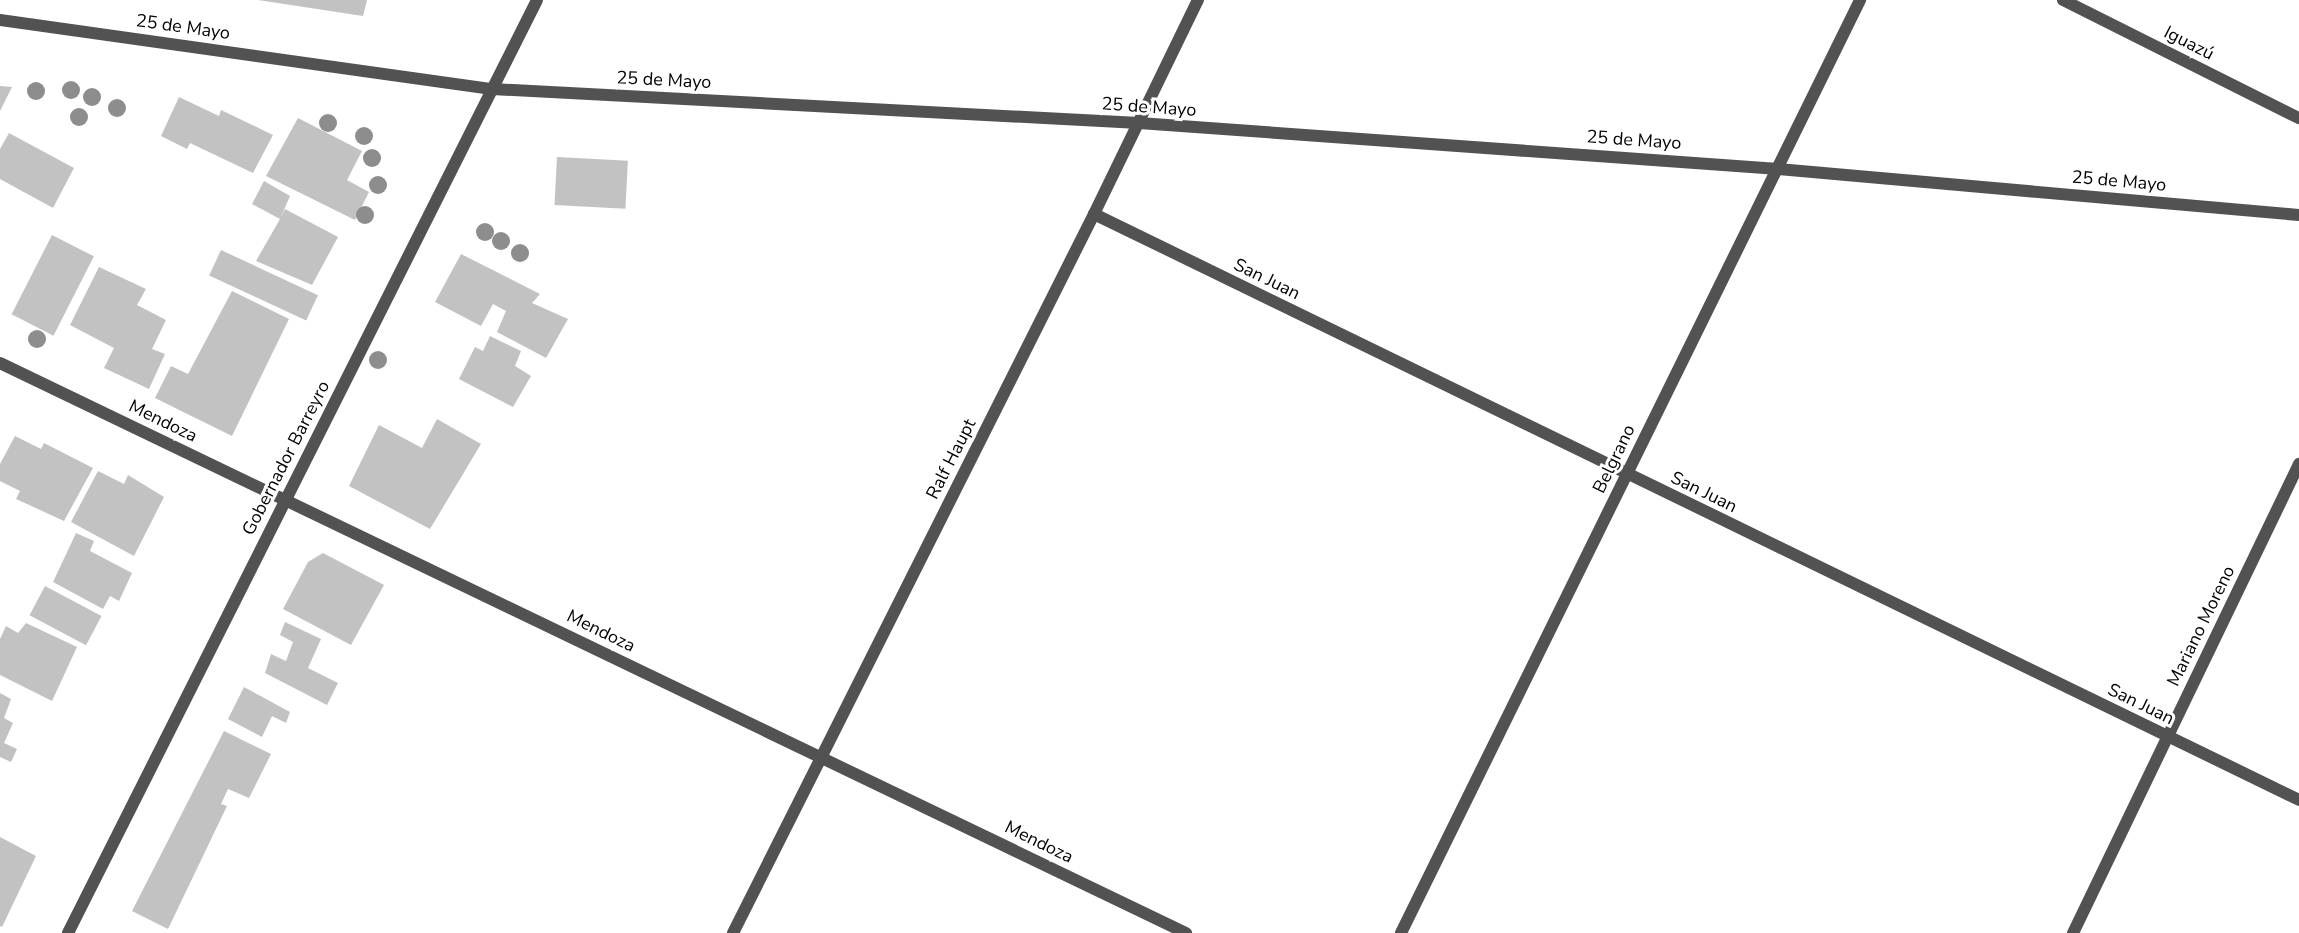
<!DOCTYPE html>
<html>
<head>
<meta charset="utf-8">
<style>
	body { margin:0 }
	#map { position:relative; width:2299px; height:933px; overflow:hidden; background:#fff; font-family:"Nunito Sans",sans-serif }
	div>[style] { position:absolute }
	.building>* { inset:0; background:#c2c2c2; transform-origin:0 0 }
	.street>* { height:12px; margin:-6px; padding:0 6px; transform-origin:6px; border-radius:6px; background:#525252 }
	.trees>* { width:18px; height:18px; margin:-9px; border-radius:50%; background:#8d8d8d }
	span { translate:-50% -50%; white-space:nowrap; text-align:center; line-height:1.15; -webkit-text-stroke:6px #fff; paint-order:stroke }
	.street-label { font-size:18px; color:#000 }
</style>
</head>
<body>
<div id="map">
	<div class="building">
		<i style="clip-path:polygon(258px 0,367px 0,363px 16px)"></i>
		<i style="clip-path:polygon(0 86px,12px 87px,0 111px)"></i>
		<i style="clip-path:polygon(179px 97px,219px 116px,221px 110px,273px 135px,253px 173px,190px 143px,187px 149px,161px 136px)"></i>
		<i style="clip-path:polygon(298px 118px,362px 151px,347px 180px,369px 192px,355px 220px,266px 176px)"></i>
		<i style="clip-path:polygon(9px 133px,74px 168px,53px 208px,0 179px,0 149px)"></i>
		<i style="left:557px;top:157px;width:71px;height:48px;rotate:3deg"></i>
		<i style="clip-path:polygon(264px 181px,290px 196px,280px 219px,285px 209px,338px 237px,312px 285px,256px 261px,280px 219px,252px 204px)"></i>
		<i style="left:52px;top:235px;width:47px;height:89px;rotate:27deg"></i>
		<i style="left:221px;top:250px;width:107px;height:28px;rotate:25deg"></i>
		<i style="clip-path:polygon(461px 254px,540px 294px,532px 303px,568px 319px,546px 358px,497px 332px,506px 311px,493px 304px,481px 326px,435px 302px)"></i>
		<i style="clip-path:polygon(99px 267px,146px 289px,137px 305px,166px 320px,152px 349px,165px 354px,149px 389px,104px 368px,114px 348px,70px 325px)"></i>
		<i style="clip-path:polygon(232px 291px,289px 319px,232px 436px,155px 398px,171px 366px,188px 374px)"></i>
		<i style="clip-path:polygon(490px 336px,521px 351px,515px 366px,531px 376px,513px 407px,459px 379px,475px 347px,483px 351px)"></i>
		<i style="clip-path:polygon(437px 419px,481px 444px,430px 529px,349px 486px,379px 425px,422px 448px)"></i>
		<i style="clip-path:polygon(15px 436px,41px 449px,44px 443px,93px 468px,64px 521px,16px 499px,20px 491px,0 481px,0 464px)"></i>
		<i style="clip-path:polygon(98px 471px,124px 484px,128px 475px,164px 497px,134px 556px,71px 522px)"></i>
		<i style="clip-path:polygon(76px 533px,94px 541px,90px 551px,132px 573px,119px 601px,110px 596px,103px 609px,53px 582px)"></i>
		<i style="clip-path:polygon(323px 553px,384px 585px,351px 645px,283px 609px,308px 562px)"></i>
		<i style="left:45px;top:586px;width:64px;height:33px;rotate:28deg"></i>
		<i style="clip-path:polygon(285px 622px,321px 639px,308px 668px,338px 683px,327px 705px,265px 673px,271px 654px,286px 661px,293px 642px,280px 635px)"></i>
		<i style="clip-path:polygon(26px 623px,77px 647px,52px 701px,0 675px,0 639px,6px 626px,18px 633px)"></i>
		<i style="clip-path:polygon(244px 687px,290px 712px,286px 723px,272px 716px,262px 737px,228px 719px)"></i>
		<i style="clip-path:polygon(0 693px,11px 699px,4px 718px,13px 723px,4px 743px,17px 749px,11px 762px,0 757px)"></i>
		<i style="clip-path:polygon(224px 731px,271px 754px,249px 798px,228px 789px,221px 804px,227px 806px,168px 929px,132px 911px)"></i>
		<i style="clip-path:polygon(0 837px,36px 856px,2px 927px,0 926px)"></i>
	</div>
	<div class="street">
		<i style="left:2063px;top:0;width:264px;rotate:26.6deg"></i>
		<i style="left:0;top:20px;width:497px;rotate:8deg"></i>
		<i style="left:492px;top:89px;width:648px;rotate:3.01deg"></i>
		<i style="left:1139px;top:123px;width:641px;rotate:4.12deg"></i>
		<i style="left:1778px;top:169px;width:523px;rotate:5.05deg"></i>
		<i style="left:1094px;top:214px;width:1340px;rotate:25.93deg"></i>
		<i style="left:0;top:363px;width:1316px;rotate:25.67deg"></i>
		<i style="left:68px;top:933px;width:1044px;rotate:-63.31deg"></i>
		<i style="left:733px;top:933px;width:805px;rotate:-63.34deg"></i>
		<i style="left:1094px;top:214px;width:238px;rotate:-64.1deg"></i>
		<i style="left:1401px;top:933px;width:1040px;rotate:-63.8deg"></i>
		<i style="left:2073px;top:933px;width:521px;rotate:-64.27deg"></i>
	</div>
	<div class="trees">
		<i style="left:71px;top:90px"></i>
		<i style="left:36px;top:91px"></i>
		<i style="left:92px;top:97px"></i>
		<i style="left:117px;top:108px"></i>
		<i style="left:79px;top:117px"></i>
		<i style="left:328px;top:123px"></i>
		<i style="left:364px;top:136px"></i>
		<i style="left:372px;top:158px"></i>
		<i style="left:378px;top:185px"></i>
		<i style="left:365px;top:215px"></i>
		<i style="left:485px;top:232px"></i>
		<i style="left:501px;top:241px"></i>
		<i style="left:520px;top:253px"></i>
		<i style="left:37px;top:339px"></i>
		<i style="left:378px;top:360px"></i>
	</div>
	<div class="street-label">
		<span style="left:183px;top:27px;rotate:8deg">25 de Mayo</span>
		<span style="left:2189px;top:43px;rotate:27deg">Iguazú</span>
		<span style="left:664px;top:80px;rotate:3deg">25 de Mayo</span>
		<span style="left:1149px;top:107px;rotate:4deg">25 de Mayo</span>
		<span style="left:1634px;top:140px;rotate:4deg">25 de Mayo</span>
		<span style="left:2119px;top:181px;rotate:5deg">25 de Mayo</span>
		<span style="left:1267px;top:279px;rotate:26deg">San Juan</span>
		<span style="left:163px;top:421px;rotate:26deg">Mendoza</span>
		<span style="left:286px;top:458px;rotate:-63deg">Gobernador Barreyro</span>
		<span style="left:951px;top:459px;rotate:-63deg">Ralf Haupt</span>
		<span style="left:1614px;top:459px;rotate:-64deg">Belgrano</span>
		<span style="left:1704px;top:492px;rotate:26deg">San Juan</span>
		<span style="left:2201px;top:626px;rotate:-64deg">Mariano Moreno</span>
		<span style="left:601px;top:631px;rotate:26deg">Mendoza</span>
		<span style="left:2141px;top:704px;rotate:26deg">San Juan</span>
		<span style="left:1039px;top:842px;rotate:26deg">Mendoza</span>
	</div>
</div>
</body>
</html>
